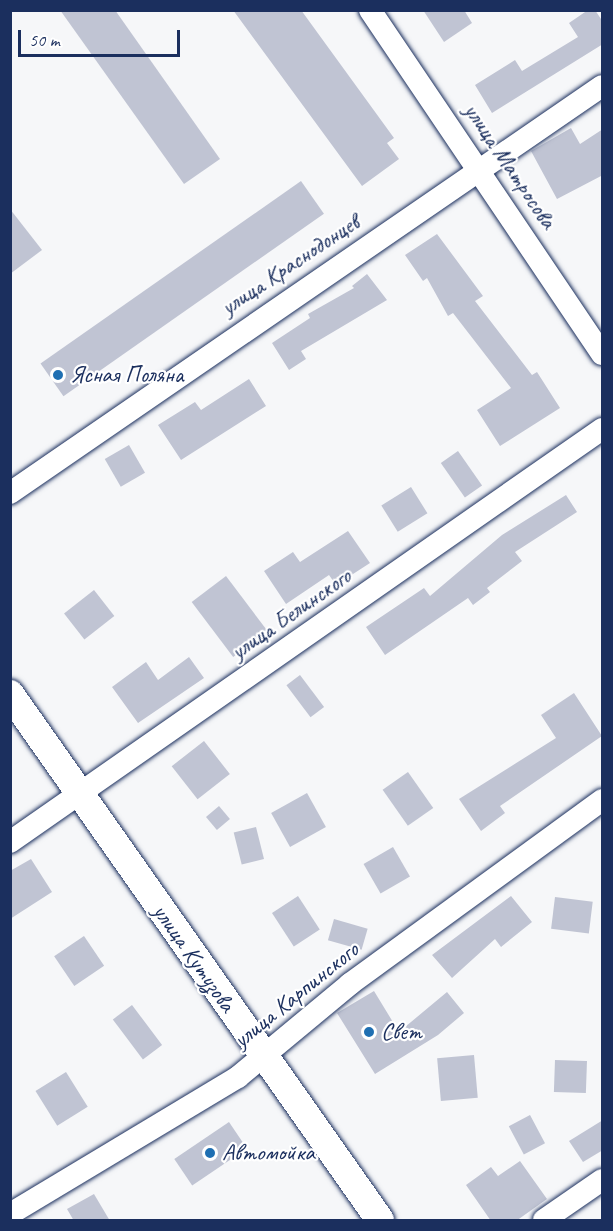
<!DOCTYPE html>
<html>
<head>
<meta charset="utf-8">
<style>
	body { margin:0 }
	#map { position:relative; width:613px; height:1231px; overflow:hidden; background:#f6f7f9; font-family:Caveat,sans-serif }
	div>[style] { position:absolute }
	.building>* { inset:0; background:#c0c4d3; transform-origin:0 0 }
	.roads { filter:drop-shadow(0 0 2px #1b2f5e) drop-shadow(0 0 2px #1b2f5e) }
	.minor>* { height:22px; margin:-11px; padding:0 11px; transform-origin:11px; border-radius:11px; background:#fff }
	.major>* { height:28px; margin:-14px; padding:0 14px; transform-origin:14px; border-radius:14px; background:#fff }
	.dots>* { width:16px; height:16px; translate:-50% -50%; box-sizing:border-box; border:3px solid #fff; border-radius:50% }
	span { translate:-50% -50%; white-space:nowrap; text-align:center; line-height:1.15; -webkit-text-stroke:4.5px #fff; paint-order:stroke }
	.street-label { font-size:24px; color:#1b2f5e }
	.poi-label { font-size:24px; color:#1b2f5e }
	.left { translate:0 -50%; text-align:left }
	.frame { position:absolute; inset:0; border:12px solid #1b2f5e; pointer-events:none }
	.scale { position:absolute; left:18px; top:30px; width:162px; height:27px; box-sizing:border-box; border:3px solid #1b2f5e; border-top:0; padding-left:8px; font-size:18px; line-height:21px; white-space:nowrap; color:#1b2f5e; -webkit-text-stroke:4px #fff; paint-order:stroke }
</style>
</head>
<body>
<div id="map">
	<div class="building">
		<i style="clip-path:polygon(60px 10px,115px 10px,220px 159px,184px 184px)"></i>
		<i style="clip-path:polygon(233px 10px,301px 10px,394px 138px,387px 143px,399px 159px,362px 186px)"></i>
		<i style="clip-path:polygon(423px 10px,464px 10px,472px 23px,444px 42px)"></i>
		<i style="clip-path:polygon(588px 10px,595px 10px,603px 22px,603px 44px,492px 113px,475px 85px,515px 60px,522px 71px,578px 37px,569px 23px)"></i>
		<i style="clip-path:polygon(571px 128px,580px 144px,603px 129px,603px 175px,557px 199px,531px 151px)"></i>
		<i style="left:301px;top:181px;width:40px;height:318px;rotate:55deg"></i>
		<i style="clip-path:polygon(10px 209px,42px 250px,10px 274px)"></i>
		<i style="clip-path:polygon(437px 234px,483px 296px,475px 301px,532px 375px,537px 372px,560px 408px,500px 446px,477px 410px,511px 388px,453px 313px,448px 316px,427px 278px,423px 281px,405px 255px)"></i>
		<i style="clip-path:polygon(367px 274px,387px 300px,301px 351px,306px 359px,289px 370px,272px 343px,310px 318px,308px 314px,354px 288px,352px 286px)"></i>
		<i style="clip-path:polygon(249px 379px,266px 406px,181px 460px,158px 425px,195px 402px,201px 410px)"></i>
		<i style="left:129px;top:445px;width:32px;height:28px;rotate:60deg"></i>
		<i style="left:458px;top:451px;width:42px;height:21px;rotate:55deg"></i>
		<i style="left:411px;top:487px;width:31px;height:35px;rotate:58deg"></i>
		<i style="clip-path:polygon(566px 495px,577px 512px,515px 552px,522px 561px,487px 588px,490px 592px,473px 605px,468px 598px,385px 655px,366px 627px,424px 588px,430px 596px,502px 535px)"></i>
		<i style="clip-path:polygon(348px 531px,370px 563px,336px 585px,329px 575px,286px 604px,264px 571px,293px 552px,300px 562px)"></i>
		<i style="left:226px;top:576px;width:69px;height:43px;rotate:53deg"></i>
		<i style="left:94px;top:590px;width:33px;height:38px;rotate:52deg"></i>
		<i style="clip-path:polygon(189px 657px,204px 678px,138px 723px,112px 687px,146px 662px,158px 680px)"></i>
		<i style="left:300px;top:675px;width:40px;height:17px;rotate:53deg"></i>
		<i style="clip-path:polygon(574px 693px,602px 736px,500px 806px,505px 813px,481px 831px,459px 799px,556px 738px,541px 715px)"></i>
		<i style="left:204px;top:741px;width:42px;height:41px;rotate:52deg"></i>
		<i style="left:408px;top:772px;width:44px;height:31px;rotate:55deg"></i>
		<i style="left:307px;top:793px;width:39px;height:41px;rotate:61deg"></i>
		<i style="left:219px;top:806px;width:17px;height:17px;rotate:50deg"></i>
		<i style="left:256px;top:827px;width:33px;height:23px;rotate:76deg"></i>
		<i style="left:393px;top:847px;width:34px;height:34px;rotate:60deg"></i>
		<i style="clip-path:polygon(31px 859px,52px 892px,10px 919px,10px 871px)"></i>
		<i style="left:298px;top:896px;width:40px;height:31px;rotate:57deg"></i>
		<i style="clip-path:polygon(511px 896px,532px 922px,501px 947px,495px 939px,452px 978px,432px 955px)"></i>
		<i style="left:555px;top:897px;width:38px;height:32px;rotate:7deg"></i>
		<i style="left:334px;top:919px;width:35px;height:22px;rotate:16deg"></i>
		<i style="left:84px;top:936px;width:36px;height:36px;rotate:56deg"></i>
		<i style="clip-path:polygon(374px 991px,399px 1032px,447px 992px,464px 1013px,438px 1035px,375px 1074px,337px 1013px)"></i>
		<i style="left:132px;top:1005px;width:50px;height:24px;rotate:53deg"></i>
		<i style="left:474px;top:1055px;width:43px;height:37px;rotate:85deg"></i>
		<i style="left:555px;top:1060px;width:32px;height:32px;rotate:2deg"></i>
		<i style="left:66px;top:1072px;width:41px;height:36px;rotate:58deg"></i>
		<i style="left:530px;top:1115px;width:32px;height:24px;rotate:62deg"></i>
		<i style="clip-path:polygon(603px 1120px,603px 1150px,583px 1162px,569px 1141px)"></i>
		<i style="left:229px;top:1122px;width:32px;height:66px;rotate:56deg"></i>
		<i style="clip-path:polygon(520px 1161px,547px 1199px,516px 1221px,491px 1221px,466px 1185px,491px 1167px,498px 1176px)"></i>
		<i style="clip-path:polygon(94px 1194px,110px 1221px,74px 1221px,67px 1209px)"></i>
	</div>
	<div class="roads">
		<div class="minor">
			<i style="left:370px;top:10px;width:415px;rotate:56deg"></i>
			<i style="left:10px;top:493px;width:718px;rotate:-34.51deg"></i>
			<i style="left:10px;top:842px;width:722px;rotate:-34.9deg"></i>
			<i style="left:10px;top:1214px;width:266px;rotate:-31deg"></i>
			<i style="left:238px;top:1077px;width:146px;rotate:-39.7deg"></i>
			<i style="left:350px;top:984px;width:312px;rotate:-36.1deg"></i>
			<i style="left:544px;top:1220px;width:70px;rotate:-34.6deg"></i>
		</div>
		<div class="major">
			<i style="left:10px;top:694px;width:643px;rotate:54.88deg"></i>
		</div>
	</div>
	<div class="dots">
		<i style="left:58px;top:375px;background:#1f6fb2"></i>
		<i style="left:369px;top:1032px;background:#1f6fb2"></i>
		<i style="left:210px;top:1153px;background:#1f6fb2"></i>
	</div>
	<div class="street-label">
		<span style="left:510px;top:166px;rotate:56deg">улица Матросова</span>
		<span style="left:290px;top:265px;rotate:-34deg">улица Краснодонцев</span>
		<span style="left:291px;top:614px;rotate:-35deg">улица Белинского</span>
		<span style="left:194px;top:958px;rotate:55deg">улица Кутузова</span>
		<span style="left:296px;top:995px;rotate:-39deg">улица Карпинского</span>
	</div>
	<div class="poi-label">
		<span class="left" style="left:70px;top:375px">Ясная Поляна</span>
		<span class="left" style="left:381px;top:1032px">Свет</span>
		<span class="left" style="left:222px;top:1153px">Автомойка</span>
	</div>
	<div class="frame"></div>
	<div class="scale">50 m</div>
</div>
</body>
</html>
